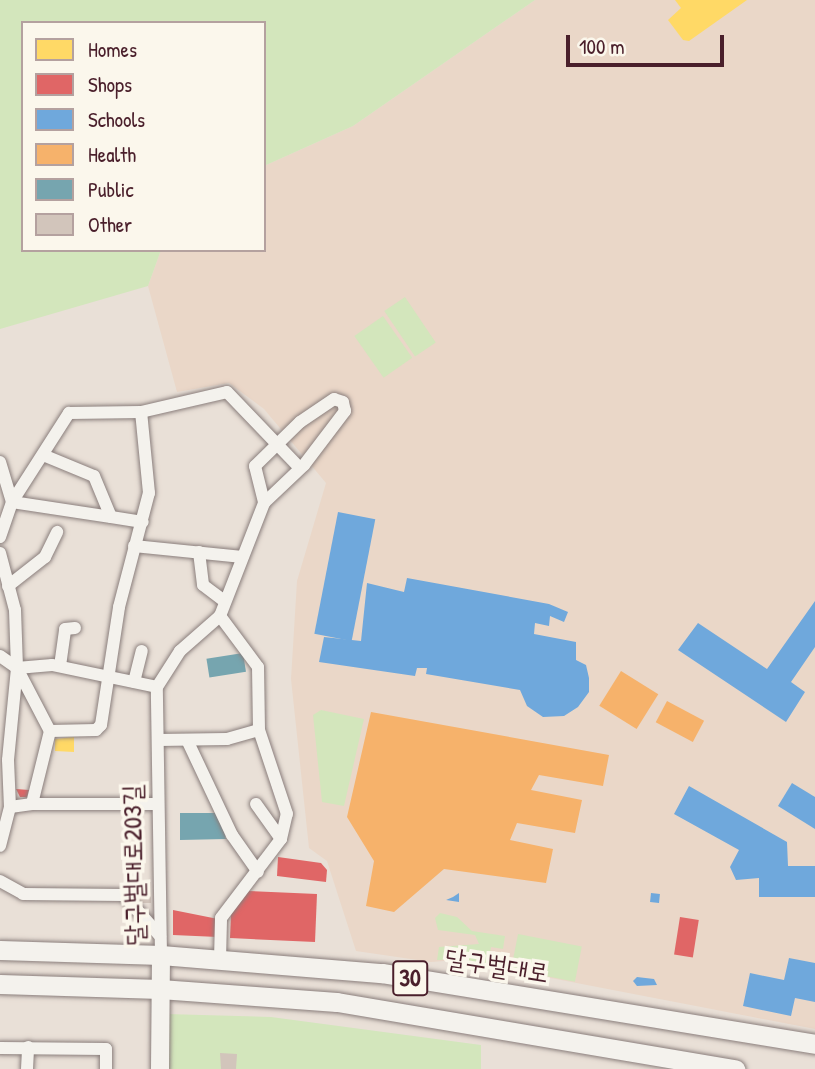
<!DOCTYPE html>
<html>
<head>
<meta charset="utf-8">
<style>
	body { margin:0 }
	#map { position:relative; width:815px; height:1069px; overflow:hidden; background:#e9e0d7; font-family:"Patrick Hand","Poor Story",sans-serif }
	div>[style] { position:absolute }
	.built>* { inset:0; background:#ead7c8 }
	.green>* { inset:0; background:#d3e6bc; transform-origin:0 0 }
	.homes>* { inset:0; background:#ffd966 }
	.shops>* { inset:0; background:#e06666; transform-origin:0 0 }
	.schools>* { inset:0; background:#6fa8dc; transform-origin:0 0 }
	.health>* { inset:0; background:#f6b26b; transform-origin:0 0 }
	.public>* { inset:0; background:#76a5af; transform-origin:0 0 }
	.building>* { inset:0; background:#d2c5bb; transform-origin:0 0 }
	.roads { filter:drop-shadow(0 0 2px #8a7e7c) drop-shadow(0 0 2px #8a7e7c) }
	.street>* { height:12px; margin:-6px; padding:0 6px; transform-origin:6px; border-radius:6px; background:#f4f2ed }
	.secondary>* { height:18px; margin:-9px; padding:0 9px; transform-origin:9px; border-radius:9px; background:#f4f2ed }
	.primary>* { height:19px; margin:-9.5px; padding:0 9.5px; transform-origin:9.5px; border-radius:9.5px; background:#f4f2ed }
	span { translate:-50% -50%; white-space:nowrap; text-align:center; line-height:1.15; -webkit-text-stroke:7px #fbf7ec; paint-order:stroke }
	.shield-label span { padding:2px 5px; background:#fbf7ec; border:2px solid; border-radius:5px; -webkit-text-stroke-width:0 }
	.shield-label { font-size:24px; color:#4a1f2b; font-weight:700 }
	.street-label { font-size:26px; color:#4a1f2b }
	.legend { position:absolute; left:21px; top:21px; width:245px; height:231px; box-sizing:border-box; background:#fbf7ec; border:2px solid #b4a19f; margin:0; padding:9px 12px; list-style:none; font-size:21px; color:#4a1f2b }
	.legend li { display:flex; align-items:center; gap:14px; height:35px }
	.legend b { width:35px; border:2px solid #b4a19f }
	.scale { position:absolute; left:566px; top:35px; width:158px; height:32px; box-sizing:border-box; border:4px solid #4a1f2b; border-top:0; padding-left:9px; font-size:21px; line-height:24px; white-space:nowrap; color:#4a1f2b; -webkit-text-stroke:5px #fbf7ec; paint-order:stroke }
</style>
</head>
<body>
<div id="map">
	<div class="built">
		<i style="clip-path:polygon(535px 0,815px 0,815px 1029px,457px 960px,431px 962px,356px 951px,327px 861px,309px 848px,291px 679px,297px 581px,326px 483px,264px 409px,229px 383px,177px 392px,148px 286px,161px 250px,264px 250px,264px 166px,353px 126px)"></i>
	</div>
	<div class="green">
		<i style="clip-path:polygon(0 0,535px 0,353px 126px,264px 166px,264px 23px,23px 23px,23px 250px,161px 250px,148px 286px,0 329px)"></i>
		<i style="left:405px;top:297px;width:55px;height:25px;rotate:56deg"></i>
		<i style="left:383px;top:316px;width:51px;height:35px;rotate:55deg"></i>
		<i style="clip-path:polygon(321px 710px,364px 719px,344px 806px,322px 802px,313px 715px)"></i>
		<i style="clip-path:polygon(440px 913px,457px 917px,472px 931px,505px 936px,503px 949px,491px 947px,489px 960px,501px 963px,500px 968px,458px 959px,437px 960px,439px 947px,479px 944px,475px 935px,438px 930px,435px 918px)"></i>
		<i style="left:518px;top:934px;width:65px;height:36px;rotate:11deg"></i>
		<i style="clip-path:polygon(166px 1014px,271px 1017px,481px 1045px,481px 1069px,166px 1069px)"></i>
	</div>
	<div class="homes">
		<i style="clip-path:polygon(675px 0,747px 0,689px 41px,683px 40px,668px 20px,681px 8px)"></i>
		<i style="clip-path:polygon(74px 737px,74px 752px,55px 751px,55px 739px)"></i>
	</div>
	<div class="shops">
		<i style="clip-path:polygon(16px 789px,29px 790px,27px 797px,20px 797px)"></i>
		<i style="clip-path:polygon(278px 857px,321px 863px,327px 870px,326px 882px,277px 876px)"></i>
		<i style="clip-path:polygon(248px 891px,317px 894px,315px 942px,230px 938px,231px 914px)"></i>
		<i style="clip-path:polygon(173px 910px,218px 919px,218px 937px,173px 935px)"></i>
		<i style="left:680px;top:917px;width:19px;height:38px;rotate:9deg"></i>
	</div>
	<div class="schools">
		<i style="left:338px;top:512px;width:38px;height:124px;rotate:11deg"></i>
		<i style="clip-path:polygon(407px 578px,549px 604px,568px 612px,564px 622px,550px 616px,549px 626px,535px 623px,534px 634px,576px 642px,576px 660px,586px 665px,589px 678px,589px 692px,578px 707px,564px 716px,543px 717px,527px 706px,520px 690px,426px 674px,427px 668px,417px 668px,415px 676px,319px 662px,324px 637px,361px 641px,367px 583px,404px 592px)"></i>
		<i style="clip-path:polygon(815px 601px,815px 647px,791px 682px,805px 692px,786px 722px,678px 650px,698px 623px,767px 669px)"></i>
		<i style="clip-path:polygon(792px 783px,815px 797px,815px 829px,778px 806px)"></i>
		<i style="clip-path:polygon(689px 786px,787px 842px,788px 866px,815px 866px,815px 897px,759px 897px,759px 878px,736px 880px,730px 867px,739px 850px,674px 814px)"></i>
		<i style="clip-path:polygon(459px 893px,459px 902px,446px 900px,453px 897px)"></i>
		<i style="left:651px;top:893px;width:9px;height:9px;rotate:6deg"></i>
		<i style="clip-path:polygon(789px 958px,815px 963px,815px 1002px,795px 998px,791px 1016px,743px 1006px,750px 973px,784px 980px)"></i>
		<i style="clip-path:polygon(637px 977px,654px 979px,657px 985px,637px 986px,633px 981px)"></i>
	</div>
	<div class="health">
		<i style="left:621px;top:671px;width:44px;height:41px;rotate:32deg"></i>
		<i style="left:667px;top:701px;width:42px;height:24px;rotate:28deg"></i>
		<i style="clip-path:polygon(371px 712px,609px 755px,603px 786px,539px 775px,531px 790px,582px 800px,575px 833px,517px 823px,510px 840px,553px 849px,546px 883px,444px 869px,394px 912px,366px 906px,374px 861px,347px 817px)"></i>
	</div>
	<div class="public">
		<i style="left:243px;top:653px;width:19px;height:37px;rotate:81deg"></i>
		<i style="clip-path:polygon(180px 813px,219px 813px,226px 839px,180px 840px)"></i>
	</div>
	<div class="building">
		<i style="left:135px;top:882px;width:16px;height:21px"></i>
		<i style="clip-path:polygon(220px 1053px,237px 1054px,236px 1069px,221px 1069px)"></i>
	</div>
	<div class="roads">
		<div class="street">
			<i style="left:43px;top:455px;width:55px;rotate:22.4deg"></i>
			<i style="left:94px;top:476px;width:44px;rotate:67.5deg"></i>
			<i style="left:111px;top:517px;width:32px;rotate:9deg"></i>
			<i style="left:0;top:462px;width:42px;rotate:73.3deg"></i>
			<i style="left:12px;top:502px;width:100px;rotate:8.6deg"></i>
			<i style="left:0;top:537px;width:37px;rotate:-71deg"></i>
			<i style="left:12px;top:502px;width:106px;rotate:-57.4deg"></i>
			<i style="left:69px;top:413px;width:72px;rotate:-0.8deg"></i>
			<i style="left:141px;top:412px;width:88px;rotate:-13.1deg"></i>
			<i style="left:227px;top:392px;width:103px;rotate:46.2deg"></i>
			<i style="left:134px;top:546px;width:109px;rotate:5.8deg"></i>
			<i style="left:199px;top:552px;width:33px;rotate:83deg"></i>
			<i style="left:203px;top:585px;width:26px;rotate:37deg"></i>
			<i style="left:0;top:553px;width:59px;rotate:75.3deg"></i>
			<i style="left:15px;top:610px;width:58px;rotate:88deg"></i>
			<i style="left:17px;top:668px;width:92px;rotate:95.6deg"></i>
			<i style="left:8px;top:760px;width:47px;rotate:87.6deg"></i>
			<i style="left:10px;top:807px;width:40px;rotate:104.4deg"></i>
			<i style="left:8px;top:586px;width:47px;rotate:-38.1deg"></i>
			<i style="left:45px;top:557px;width:28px;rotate:-64deg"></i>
			<i style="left:0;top:656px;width:21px;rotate:35deg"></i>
			<i style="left:17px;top:668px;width:71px;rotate:62.4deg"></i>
			<i style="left:50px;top:731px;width:75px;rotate:103.9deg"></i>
			<i style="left:32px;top:804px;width:22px;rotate:172deg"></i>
			<i style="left:60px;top:666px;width:37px;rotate:-82deg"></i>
			<i style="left:65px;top:629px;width:10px;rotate:-6deg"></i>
			<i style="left:17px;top:668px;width:35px;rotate:-5deg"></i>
			<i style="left:52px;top:665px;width:107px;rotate:11.8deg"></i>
			<i style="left:134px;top:682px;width:32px;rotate:-76deg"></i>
			<i style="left:50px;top:731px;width:46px;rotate:-1.2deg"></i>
			<i style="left:96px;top:730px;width:7px;rotate:-45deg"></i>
			<i style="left:101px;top:725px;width:119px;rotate:-81.3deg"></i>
			<i style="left:119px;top:607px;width:118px;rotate:-75.3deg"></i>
			<i style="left:149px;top:493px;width:81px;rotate:-95.6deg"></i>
			<i style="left:159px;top:740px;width:68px;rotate:-0.8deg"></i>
			<i style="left:227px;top:739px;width:33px;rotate:-16deg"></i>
			<i style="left:188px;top:742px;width:103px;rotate:64.7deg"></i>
			<i style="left:232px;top:835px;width:45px;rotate:54.9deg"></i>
			<i style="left:32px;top:804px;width:126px"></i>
			<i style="left:256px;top:804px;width:43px;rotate:54.5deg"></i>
			<i style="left:0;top:881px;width:26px;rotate:29deg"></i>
			<i style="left:23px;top:894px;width:101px;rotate:0.6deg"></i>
			<i style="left:124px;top:895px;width:55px;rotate:48.7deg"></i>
			<i style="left:161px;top:955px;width:268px;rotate:-90.9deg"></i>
			<i style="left:157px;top:687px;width:43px;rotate:-57.4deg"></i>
			<i style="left:180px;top:651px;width:53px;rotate:-41.2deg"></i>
			<i style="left:220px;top:616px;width:121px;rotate:-68.7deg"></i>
			<i style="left:264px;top:503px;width:55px;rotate:-43.5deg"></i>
			<i style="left:304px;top:465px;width:68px;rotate:-52.8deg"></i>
			<i style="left:345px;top:411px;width:9px;rotate:-103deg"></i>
			<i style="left:343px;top:402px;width:9px;rotate:-162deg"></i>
			<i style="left:334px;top:399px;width:41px;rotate:145.9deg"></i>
			<i style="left:300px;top:422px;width:63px;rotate:135.6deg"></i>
			<i style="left:255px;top:466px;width:38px;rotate:76deg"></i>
			<i style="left:220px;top:960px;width:42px;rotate:-88.6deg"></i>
			<i style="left:221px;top:918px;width:99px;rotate:-52.8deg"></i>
			<i style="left:281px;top:839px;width:26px;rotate:-77deg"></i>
			<i style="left:287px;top:814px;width:89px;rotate:-108.4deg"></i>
			<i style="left:259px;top:730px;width:63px;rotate:-90.9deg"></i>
			<i style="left:258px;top:667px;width:64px;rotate:-126.7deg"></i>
			<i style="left:0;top:1048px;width:106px;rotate:0.5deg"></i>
			<i style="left:106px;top:1049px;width:20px;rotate:90deg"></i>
			<i style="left:27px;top:1069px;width:22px;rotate:-87deg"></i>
		</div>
		<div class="secondary">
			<i style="left:160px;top:1069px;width:114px;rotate:-89.5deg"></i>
		</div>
		<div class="primary">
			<i style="left:0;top:950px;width:161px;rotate:1.8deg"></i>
			<i style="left:161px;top:955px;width:222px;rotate:4.7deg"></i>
			<i style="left:382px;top:973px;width:439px;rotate:9.3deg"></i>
			<i style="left:0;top:984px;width:160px;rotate:1.8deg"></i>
			<i style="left:160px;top:989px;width:177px;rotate:4.2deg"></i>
			<i style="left:337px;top:1002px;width:404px;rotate:9.6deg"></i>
		</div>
	</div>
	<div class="shield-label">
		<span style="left:410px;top:978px">30</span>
	</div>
	<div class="street-label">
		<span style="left:133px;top:865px;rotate:-91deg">달구벌대로203길</span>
		<span style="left:497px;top:965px;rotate:9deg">달구벌대로</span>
	</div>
	<ul class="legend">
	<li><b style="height:19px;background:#ffd966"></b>Homes</li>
	<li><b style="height:19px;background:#e06666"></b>Shops</li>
	<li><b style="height:19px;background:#6fa8dc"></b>Schools</li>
	<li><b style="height:19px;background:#f6b26b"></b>Health</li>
	<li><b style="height:19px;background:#76a5af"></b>Public</li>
	<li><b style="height:19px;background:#d2c5bb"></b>Other</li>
	</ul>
	<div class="scale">100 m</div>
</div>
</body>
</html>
